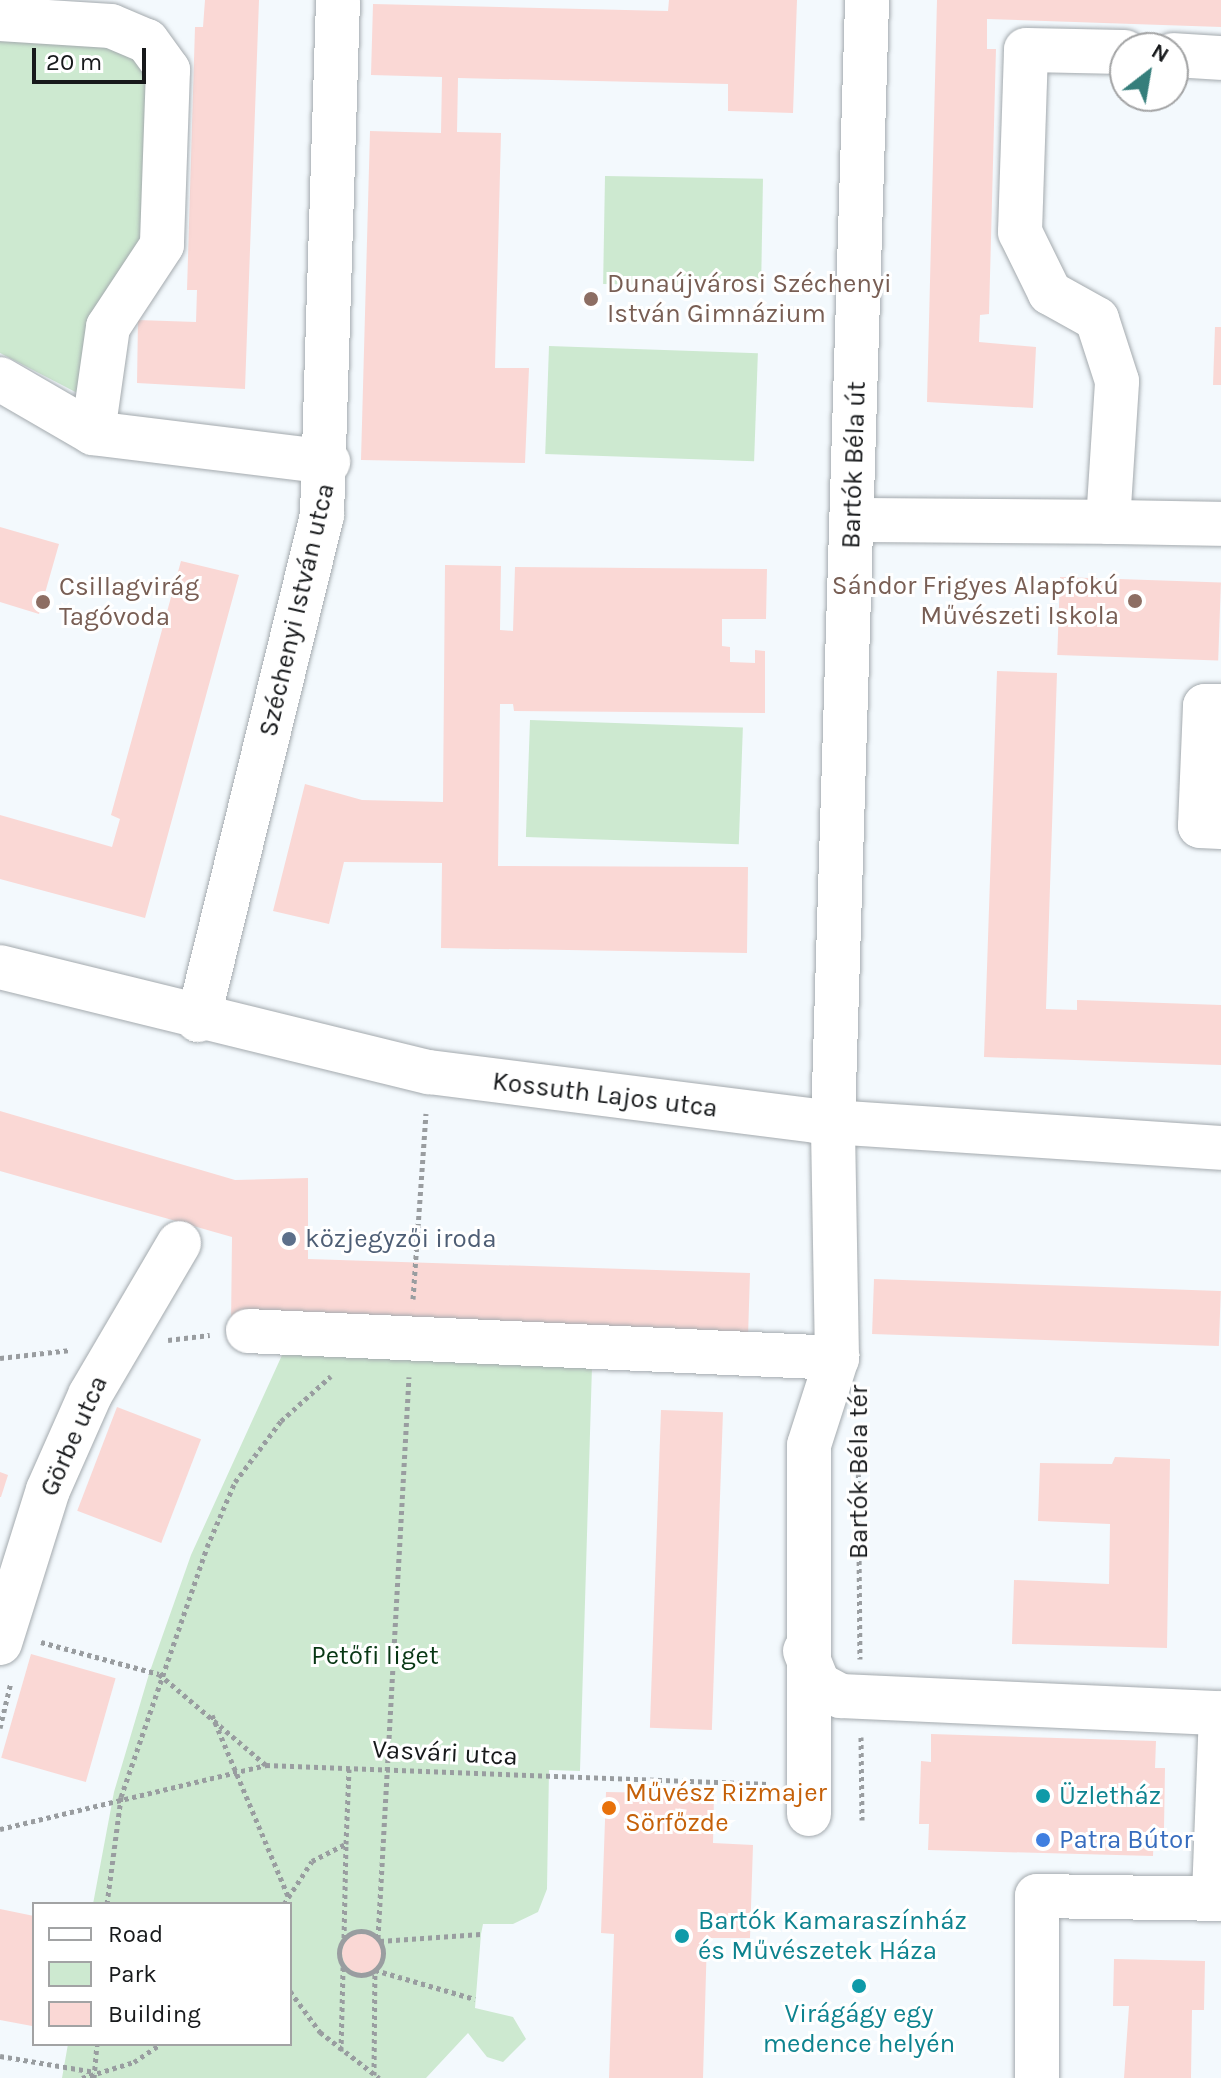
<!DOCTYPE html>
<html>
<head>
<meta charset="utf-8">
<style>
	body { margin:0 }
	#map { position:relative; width:1221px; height:2078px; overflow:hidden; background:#f3f9fd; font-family:Karla,sans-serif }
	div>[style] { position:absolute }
	.green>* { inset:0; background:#cde9d0; transform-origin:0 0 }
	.building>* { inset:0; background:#fad8d5; transform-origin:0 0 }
	.round { border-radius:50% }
	.path>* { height:5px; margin-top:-2.5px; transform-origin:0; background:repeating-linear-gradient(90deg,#999da0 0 4px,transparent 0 8px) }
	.path>.ring { margin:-2.5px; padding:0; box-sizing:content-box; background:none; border:5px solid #999da0; border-radius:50% }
	.roads { filter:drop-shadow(0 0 2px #a4aaae) drop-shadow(0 0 2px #a4aaae) }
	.minor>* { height:44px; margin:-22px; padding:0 22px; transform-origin:22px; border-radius:22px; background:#fff }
	.dots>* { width:22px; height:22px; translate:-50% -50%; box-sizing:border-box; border:4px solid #fff; border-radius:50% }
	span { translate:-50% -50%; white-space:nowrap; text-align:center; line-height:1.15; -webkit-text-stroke:6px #fff; paint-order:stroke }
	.education-label { font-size:26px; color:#785e54 }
	.left { translate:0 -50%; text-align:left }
	.right { translate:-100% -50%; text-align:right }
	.street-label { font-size:26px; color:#17191b }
	.service-label { font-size:26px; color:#4e5e75 }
	.park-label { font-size:26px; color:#083714 }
	.food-label { font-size:26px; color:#c56008 }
	.culture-label { font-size:26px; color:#0d838f }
	.shop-label { font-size:26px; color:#366cbe }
	.legend { position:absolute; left:32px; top:1902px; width:260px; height:144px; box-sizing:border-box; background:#fff; border:2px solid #a2a3a4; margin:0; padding:10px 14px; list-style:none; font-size:24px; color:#17191b }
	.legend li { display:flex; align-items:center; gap:16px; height:40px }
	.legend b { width:40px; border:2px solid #a2a3a4 }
	.north { position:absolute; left:1109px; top:32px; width:80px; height:80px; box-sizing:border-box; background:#fff; border:2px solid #a2a3a4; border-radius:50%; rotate:31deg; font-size:22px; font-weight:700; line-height:32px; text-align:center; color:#17191b }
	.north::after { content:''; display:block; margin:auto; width:28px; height:36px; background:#357e7b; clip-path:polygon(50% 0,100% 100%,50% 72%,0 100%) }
	.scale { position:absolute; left:32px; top:48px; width:114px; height:36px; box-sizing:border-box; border:4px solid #17191b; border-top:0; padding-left:10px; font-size:24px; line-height:28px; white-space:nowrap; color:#17191b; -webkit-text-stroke:6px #fff; paint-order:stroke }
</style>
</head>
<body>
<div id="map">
	<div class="green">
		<i style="clip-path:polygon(0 34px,128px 43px,155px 72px,150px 252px,89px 399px,0 353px)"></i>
		<i style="left:605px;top:176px;width:158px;height:108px;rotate:1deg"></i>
		<i style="left:549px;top:346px;width:209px;height:108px;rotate:2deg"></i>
		<i style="left:530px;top:720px;width:213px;height:117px;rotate:2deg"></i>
		<i style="clip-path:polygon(283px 1353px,592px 1366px,580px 1771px,549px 1770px,547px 1889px,538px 1912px,513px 1924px,483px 1924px,481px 1934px,475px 2008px,513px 2017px,526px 2039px,503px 2062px,487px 2057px,468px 2033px,426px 2078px,62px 2078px,68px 2044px,290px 2044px,290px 1904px,93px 1904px,114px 1792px,149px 1674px,191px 1555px)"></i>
	</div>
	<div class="building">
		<i style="clip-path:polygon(205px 0,259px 0,245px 389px,137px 383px,138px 320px,196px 322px,197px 290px,187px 290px,195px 27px,203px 27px)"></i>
		<i style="clip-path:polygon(669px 0,797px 0,793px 113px,728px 111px,728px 84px,458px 78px,457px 132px,501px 133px,495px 368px,529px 368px,525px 463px,361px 460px,370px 131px,441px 133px,442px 77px,371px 75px,373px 4px,668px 11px)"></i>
		<i style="clip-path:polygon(937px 0,1221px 0,1221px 27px,987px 19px,987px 49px,996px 49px,989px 314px,980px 315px,979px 342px,1036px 347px,1033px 408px,927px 402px)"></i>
		<i style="clip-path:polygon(1215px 327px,1221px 327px,1221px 385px,1213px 385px)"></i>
		<i style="clip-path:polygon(0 527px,59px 544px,39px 614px,0 602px)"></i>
		<i style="clip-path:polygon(181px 561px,239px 575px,145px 918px,0 879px,0 815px,112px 847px,120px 819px,111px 815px)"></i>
		<i style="clip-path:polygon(445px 565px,501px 566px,500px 630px,513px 631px,515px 567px,767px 569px,766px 619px,722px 619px,722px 646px,730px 647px,730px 662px,755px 663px,755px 650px,765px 651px,765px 713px,514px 711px,513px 704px,500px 704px,498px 866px,748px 867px,747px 953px,441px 948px,442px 863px,344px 862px,329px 924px,273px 911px,305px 784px,362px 800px,443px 802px)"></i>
		<i style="left:1060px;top:577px;width:161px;height:78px;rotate:2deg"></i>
		<i style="clip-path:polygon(997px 671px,1057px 673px,1046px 1009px,1077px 1010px,1077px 1000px,1221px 1005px,1221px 1065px,984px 1057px)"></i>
		<i style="clip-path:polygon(0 1111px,235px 1180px,308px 1178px,308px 1259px,750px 1273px,748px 1337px,231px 1327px,232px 1237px,0 1171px)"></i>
		<i style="left:874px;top:1279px;width:347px;height:55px;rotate:2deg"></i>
		<i style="left:117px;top:1407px;width:90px;height:111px;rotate:21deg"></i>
		<i style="left:661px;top:1410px;width:62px;height:318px;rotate:2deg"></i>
		<i style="clip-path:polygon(1115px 1457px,1170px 1459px,1167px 1648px,1012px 1644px,1014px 1580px,1109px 1584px,1110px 1524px,1038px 1521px,1040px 1463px,1112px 1464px)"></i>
		<i style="clip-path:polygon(0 1472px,8px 1475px,1px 1497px,0 1497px)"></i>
		<i style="left:31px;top:1654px;width:88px;height:108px;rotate:16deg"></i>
		<i style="clip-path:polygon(931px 1734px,1156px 1741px,1155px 1768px,1165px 1768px,1164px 1829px,1154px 1829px,1153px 1856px,928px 1850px,929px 1824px,919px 1824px,921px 1761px,931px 1762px)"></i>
		<i style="clip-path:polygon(606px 1792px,714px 1794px,713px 1843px,753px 1845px,750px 1938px,707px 1938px,703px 2078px,609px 2078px,614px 1934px,601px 1933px)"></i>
		<i style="clip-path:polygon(0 1909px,34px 1916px,32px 2026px,0 2020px)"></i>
		<i class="round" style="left:342px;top:1933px;width:40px;height:40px"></i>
		<i style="clip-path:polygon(1114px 1959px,1205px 1961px,1204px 2010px,1192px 2010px,1191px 2078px,1124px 2078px,1129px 2006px,1113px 2006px)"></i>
	</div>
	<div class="path">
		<i style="left:413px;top:1299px;width:186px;rotate:-86deg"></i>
		<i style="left:168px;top:1340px;width:42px;rotate:-6.8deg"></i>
		<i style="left:0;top:1358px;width:71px;rotate:-6.4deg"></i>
		<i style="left:858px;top:1433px;width:226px;rotate:89.5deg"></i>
		<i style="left:41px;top:1642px;width:122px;rotate:15.2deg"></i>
		<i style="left:159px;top:1674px;width:140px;rotate:40.4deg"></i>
		<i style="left:266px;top:1765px;width:502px;rotate:2.17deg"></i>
		<i style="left:212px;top:1715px;width:196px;rotate:67.2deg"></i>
		<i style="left:0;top:1728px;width:47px;rotate:-76.6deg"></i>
		<i style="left:861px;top:1737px;width:83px;rotate:89.3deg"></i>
		<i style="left:0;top:1829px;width:274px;rotate:-13.5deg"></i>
		<i style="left:107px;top:1904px;width:108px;rotate:-82.5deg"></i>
		<i style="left:121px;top:1797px;width:264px;rotate:-71deg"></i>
		<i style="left:207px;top:1547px;width:71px;rotate:-66.7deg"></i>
		<i style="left:235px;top:1482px;width:76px;rotate:-53deg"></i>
		<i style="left:281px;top:1421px;width:67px;rotate:-42deg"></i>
		<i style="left:284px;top:1904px;width:51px;rotate:-56.9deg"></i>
		<i style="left:312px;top:1861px;width:38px;rotate:-27deg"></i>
		<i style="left:346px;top:1844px;width:75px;rotate:-87.7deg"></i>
		<i class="ring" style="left:339px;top:1931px;width:39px;height:39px"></i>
		<i style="left:344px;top:1938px;width:94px;rotate:-88.8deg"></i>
		<i style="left:378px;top:1938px;width:562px;rotate:-86.84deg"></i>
		<i style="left:380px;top:1941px;width:101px;rotate:-4deg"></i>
		<i style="left:290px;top:1991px;width:51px;rotate:53.8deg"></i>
		<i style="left:320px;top:2032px;width:75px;rotate:37.9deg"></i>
		<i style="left:341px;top:2051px;width:84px;rotate:-88.6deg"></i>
		<i style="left:0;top:2056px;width:96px;rotate:9.6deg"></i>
		<i style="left:374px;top:2075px;width:105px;rotate:-89.5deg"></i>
		<i style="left:375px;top:1970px;width:104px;rotate:16.2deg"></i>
		<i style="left:82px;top:2078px;width:54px;rotate:-17.1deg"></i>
		<i style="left:134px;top:2062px;width:32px;rotate:-34deg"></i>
		<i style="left:94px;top:2078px;width:34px;rotate:-85deg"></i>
	</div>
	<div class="roads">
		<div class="minor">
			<i style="left:0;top:19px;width:111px;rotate:3.6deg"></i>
			<i style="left:111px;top:26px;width:39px;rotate:23deg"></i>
			<i style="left:147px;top:41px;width:36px;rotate:54deg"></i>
			<i style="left:168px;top:70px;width:175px;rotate:92deg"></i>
			<i style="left:162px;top:245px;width:98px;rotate:123.4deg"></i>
			<i style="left:108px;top:327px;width:107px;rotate:98.1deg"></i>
			<i style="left:1173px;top:55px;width:48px;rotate:3.6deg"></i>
			<i style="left:0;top:379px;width:108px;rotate:30.1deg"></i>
			<i style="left:93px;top:433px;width:237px;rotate:7deg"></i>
			<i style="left:852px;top:520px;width:256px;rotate:0.4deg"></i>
			<i style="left:1108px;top:522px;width:141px;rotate:-86.3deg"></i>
			<i style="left:1117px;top:381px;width:65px;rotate:-107.9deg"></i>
			<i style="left:1097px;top:319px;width:54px;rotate:-151deg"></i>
			<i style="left:1050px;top:293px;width:68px;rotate:-116.2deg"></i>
			<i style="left:1020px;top:232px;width:182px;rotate:-88.1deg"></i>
			<i style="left:1026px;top:50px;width:99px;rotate:1.2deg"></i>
			<i style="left:1108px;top:522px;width:113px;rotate:1deg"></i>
			<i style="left:1221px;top:706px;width:16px;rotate:180deg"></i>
			<i style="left:1205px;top:706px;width:120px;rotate:92.4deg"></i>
			<i style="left:1200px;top:826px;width:21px;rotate:3deg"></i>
			<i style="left:0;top:967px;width:442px;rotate:13.8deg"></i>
			<i style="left:429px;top:1072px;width:390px;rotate:7.2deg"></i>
			<i style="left:816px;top:1121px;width:406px;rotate:3.8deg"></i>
			<i style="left:198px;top:1020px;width:520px;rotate:-76.2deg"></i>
			<i style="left:322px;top:515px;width:515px;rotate:-88.22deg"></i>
			<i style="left:248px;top:1331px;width:590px;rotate:2.62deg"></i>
			<i style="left:0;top:1643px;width:160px;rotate:-72.6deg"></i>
			<i style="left:48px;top:1490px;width:104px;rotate:-66.1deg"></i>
			<i style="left:90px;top:1395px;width:176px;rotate:-59.6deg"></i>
			<i style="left:805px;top:1651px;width:35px;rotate:68deg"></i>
			<i style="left:818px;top:1684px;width:26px;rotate:28deg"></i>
			<i style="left:841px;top:1696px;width:380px;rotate:2.6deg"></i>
			<i style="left:1221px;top:1713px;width:185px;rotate:92.2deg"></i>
			<i style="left:809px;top:1814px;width:369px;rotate:-90deg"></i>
			<i style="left:809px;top:1445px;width:91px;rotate:-72.2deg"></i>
			<i style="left:837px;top:1358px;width:236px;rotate:-91deg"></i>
			<i style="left:833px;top:1122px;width:1123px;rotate:-88.26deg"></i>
			<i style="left:1037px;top:2078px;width:182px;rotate:-90deg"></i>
			<i style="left:1037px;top:1896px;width:184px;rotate:0.9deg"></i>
		</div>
	</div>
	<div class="dots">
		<i style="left:591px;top:299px;background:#8d6e63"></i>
		<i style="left:1135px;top:601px;background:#8d6e63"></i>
		<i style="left:43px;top:602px;background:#8d6e63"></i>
		<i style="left:289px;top:1239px;background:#5c6f8a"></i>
		<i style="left:1043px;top:1796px;background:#0f9aa8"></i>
		<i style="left:609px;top:1808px;background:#e8710a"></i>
		<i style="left:1043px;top:1840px;background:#3f7fe0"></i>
		<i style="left:682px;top:1936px;background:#0f9aa8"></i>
		<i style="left:859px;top:1986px;background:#0f9aa8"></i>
	</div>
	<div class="education-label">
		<span class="left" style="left:607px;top:299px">Dunaújvárosi Széchenyi<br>István Gimnázium</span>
		<span class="right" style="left:1119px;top:601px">Sándor Frigyes Alapfokú<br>Művészeti Iskola</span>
		<span class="left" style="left:59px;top:602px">Csillagvirág<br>Tagóvoda</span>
	</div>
	<div class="street-label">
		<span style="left:854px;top:465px;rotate:-88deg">Bartók Béla út</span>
		<span style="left:297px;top:610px;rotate:-77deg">Széchenyi István utca</span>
		<span style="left:605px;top:1095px;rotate:7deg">Kossuth Lajos utca</span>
		<span style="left:74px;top:1436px;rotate:-66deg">Görbe utca</span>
		<span style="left:859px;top:1472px;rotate:-90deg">Bartók Béla tér</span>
		<span style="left:445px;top:1753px;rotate:3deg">Vasvári utca</span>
	</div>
	<div class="service-label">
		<span class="left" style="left:305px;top:1239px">közjegyzői iroda</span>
	</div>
	<div class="park-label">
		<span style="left:375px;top:1656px">Petőfi liget</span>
	</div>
	<div class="food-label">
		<span class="left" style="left:625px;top:1808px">Művész Rizmajer<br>Sörfőzde</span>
	</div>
	<div class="culture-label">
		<span class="left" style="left:1059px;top:1796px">Üzletház</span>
		<span class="left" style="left:698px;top:1936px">Bartók Kamaraszínház<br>és Művészetek Háza</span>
		<span style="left:859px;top:2029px">Virágágy egy<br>medence helyén</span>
	</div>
	<div class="shop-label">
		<span class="left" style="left:1059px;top:1840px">Patra Bútor</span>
	</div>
	<ul class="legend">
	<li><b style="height:10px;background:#fff"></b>Road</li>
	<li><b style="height:22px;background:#cde9d0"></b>Park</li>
	<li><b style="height:22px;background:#fad8d5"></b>Building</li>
	</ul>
	<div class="north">N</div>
	<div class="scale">20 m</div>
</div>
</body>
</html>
